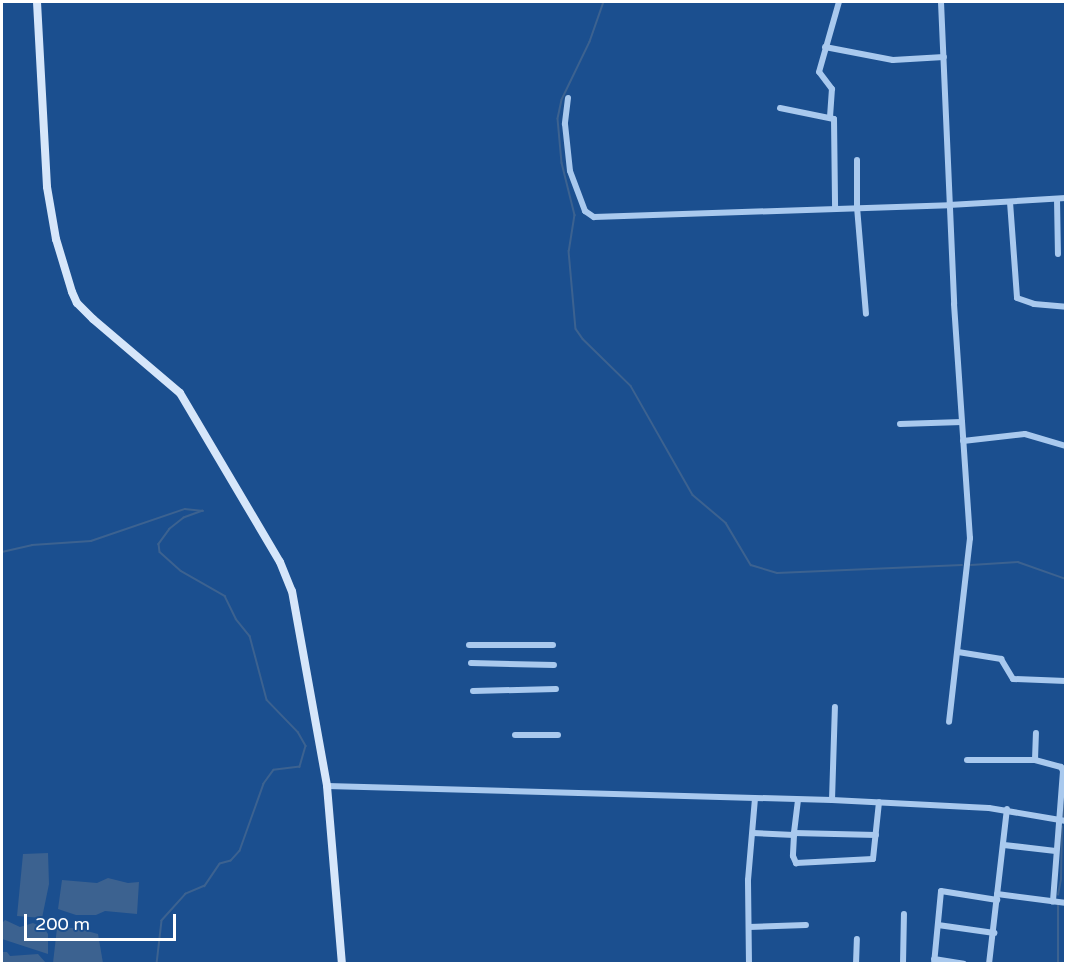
<!DOCTYPE html>
<html>
<head>
<meta charset="utf-8">
<style>
	body { margin:0 }
	#map { position:relative; width:1067px; height:965px; overflow:hidden; background:#1b4f8f; font-family:"Varela Round",sans-serif }
	div>[style] { position:absolute }
	.water>* { inset:0; background:#3c6290 }
	.stream>* { height:1.5px; margin:-0.75px; padding:0 0.75px; transform-origin:0.75px; border-radius:0.75px; background:#3c6290 }
	.street>* { height:6px; margin:-3px; padding:0 3px; transform-origin:3px; border-radius:3px; background:#a9c9ee }
	.secondary>* { height:8px; margin:-4px; padding:0 4px; transform-origin:4px; border-radius:4px; background:#d6e6fa }
	span { translate:-50% -50%; white-space:nowrap; text-align:center; line-height:1.15; -webkit-text-stroke:4.5px #1b4f8f; paint-order:stroke }
	.frame { position:absolute; inset:0; border:3px solid #fff; pointer-events:none }
	.scale { position:absolute; left:24px; top:914px; width:152px; height:27px; box-sizing:border-box; border:3px solid #fff; border-top:0; padding-left:8px; font-size:18px; line-height:21px; white-space:nowrap; color:#fff; -webkit-text-stroke:4px #1b4f8f; paint-order:stroke }
</style>
</head>
<body>
<div id="map">
	<div class="water">
		<i style="clip-path:polygon(48px 853px,49px 884px,42px 918px,17px 916px,23px 854px)"></i>
		<i style="clip-path:polygon(108px 878px,128px 883px,139px 882px,137px 914px,105px 911px,96px 915px,76px 915px,58px 909px,62px 880px,97px 883px)"></i>
		<i style="clip-path:polygon(5px 920px,20px 927px,33px 923px,44px 928px,48px 934px,48px 954px,2px 939px,2px 923px)"></i>
		<i style="clip-path:polygon(57px 928px,76px 928px,98px 934px,103px 963px,53px 963px)"></i>
		<i style="clip-path:polygon(2px 952px,7px 952px,10px 956px,38px 954px,46px 963px,2px 963px)"></i>
	</div>
	<div class="stream">
		<i style="left:604px;top:2px;width:42px;rotate:109.3deg"></i>
		<i style="left:590px;top:42px;width:64px;rotate:115.8deg"></i>
		<i style="left:562px;top:100px;width:19px;rotate:102deg"></i>
		<i style="left:558px;top:119px;width:44px;rotate:84.8deg"></i>
		<i style="left:562px;top:163px;width:54px;rotate:76deg"></i>
		<i style="left:575px;top:215px;width:36px;rotate:99deg"></i>
		<i style="left:569px;top:251px;width:78px;rotate:84.9deg"></i>
		<i style="left:576px;top:329px;width:12px;rotate:55deg"></i>
		<i style="left:583px;top:339px;width:67px;rotate:44.4deg"></i>
		<i style="left:631px;top:386px;width:125px;rotate:60.4deg"></i>
		<i style="left:693px;top:495px;width:43px;rotate:40.3deg"></i>
		<i style="left:726px;top:523px;width:49px;rotate:59.2deg"></i>
		<i style="left:751px;top:565px;width:27px;rotate:17deg"></i>
		<i style="left:777px;top:573px;width:185px;rotate:-2.5deg"></i>
		<i style="left:2px;top:552px;width:31px;rotate:-13deg"></i>
		<i style="left:32px;top:545px;width:59px;rotate:-3.9deg"></i>
		<i style="left:91px;top:541px;width:99px;rotate:-18.8deg"></i>
		<i style="left:185px;top:509px;width:18px;rotate:6deg"></i>
		<i style="left:203px;top:511px;width:20px;rotate:160deg"></i>
		<i style="left:184px;top:518px;width:18px;rotate:142deg"></i>
		<i style="left:170px;top:529px;width:19px;rotate:126deg"></i>
		<i style="left:159px;top:544px;width:8px;rotate:83deg"></i>
		<i style="left:160px;top:552px;width:28px;rotate:42deg"></i>
		<i style="left:181px;top:571px;width:51px;rotate:29.6deg"></i>
		<i style="left:225px;top:596px;width:25px;rotate:64deg"></i>
		<i style="left:236px;top:619px;width:22px;rotate:51deg"></i>
		<i style="left:250px;top:636px;width:66px;rotate:75.1deg"></i>
		<i style="left:267px;top:700px;width:45px;rotate:45.9deg"></i>
		<i style="left:298px;top:732px;width:16px;rotate:60deg"></i>
		<i style="left:306px;top:746px;width:22px;rotate:106deg"></i>
		<i style="left:300px;top:767px;width:26px;rotate:173deg"></i>
		<i style="left:274px;top:770px;width:17px;rotate:126deg"></i>
		<i style="left:264px;top:784px;width:71px;rotate:109.7deg"></i>
		<i style="left:240px;top:851px;width:13px;rotate:132deg"></i>
		<i style="left:231px;top:861px;width:11px;rotate:165deg"></i>
		<i style="left:220px;top:864px;width:27px;rotate:124deg"></i>
		<i style="left:205px;top:886px;width:21px;rotate:157deg"></i>
		<i style="left:186px;top:894px;width:36px;rotate:132deg"></i>
		<i style="left:162px;top:921px;width:43px;rotate:96.6deg"></i>
		<i style="left:971px;top:565px;width:47px;rotate:-3.7deg"></i>
		<i style="left:1018px;top:562px;width:51px;rotate:19.5deg"></i>
		<i style="left:1063px;top:817px;width:31px;rotate:-84deg"></i>
		<i style="left:1058px;top:895px;width:16px;rotate:-79deg"></i>
		<i style="left:1061px;top:879px;width:52px;rotate:-88.9deg"></i>
		<i style="left:1058px;top:964px;width:59px;rotate:-90deg"></i>
	</div>
	<div class="street">
		<i style="left:941px;top:2px;width:302px;rotate:87.5deg"></i>
		<i style="left:954px;top:304px;width:235px;rotate:86.1deg"></i>
		<i style="left:970px;top:538px;width:185px;rotate:96.5deg"></i>
		<i style="left:825px;top:47px;width:69px;rotate:10.8deg"></i>
		<i style="left:893px;top:60px;width:51px;rotate:-3.4deg"></i>
		<i style="left:568px;top:98px;width:26px;rotate:97deg"></i>
		<i style="left:565px;top:124px;width:47px;rotate:83.9deg"></i>
		<i style="left:570px;top:171px;width:43px;rotate:69.4deg"></i>
		<i style="left:585px;top:211px;width:11px;rotate:34deg"></i>
		<i style="left:594px;top:217px;width:355px;rotate:-1.9deg"></i>
		<i style="left:949px;top:205px;width:117px;rotate:-3.4deg"></i>
		<i style="left:780px;top:108px;width:55px;rotate:11.5deg"></i>
		<i style="left:834px;top:119px;width:88px;rotate:89.3deg"></i>
		<i style="left:830px;top:117px;width:28px;rotate:-86deg"></i>
		<i style="left:832px;top:89px;width:21px;rotate:-127deg"></i>
		<i style="left:819px;top:72px;width:73px;rotate:-74.1deg"></i>
		<i style="left:857px;top:160px;width:47px;rotate:90deg"></i>
		<i style="left:857px;top:207px;width:107px;rotate:85.2deg"></i>
		<i style="left:1057px;top:199px;width:55px;rotate:89deg"></i>
		<i style="left:1010px;top:202px;width:96px;rotate:85.8deg"></i>
		<i style="left:1017px;top:298px;width:18px;rotate:19deg"></i>
		<i style="left:1034px;top:304px;width:32px;rotate:5deg"></i>
		<i style="left:900px;top:424px;width:62px;rotate:-1.8deg"></i>
		<i style="left:963px;top:441px;width:62px;rotate:-6.4deg"></i>
		<i style="left:1025px;top:434px;width:43px;rotate:16.3deg"></i>
		<i style="left:469px;top:645px;width:84px"></i>
		<i style="left:958px;top:652px;width:44px;rotate:9.2deg"></i>
		<i style="left:1001px;top:659px;width:23px;rotate:59deg"></i>
		<i style="left:1013px;top:679px;width:53px;rotate:2.2deg"></i>
		<i style="left:471px;top:663px;width:83px;rotate:1.4deg"></i>
		<i style="left:473px;top:691px;width:83px;rotate:-1.4deg"></i>
		<i style="left:515px;top:735px;width:43px"></i>
		<i style="left:967px;top:760px;width:68px"></i>
		<i style="left:1035px;top:760px;width:27px;rotate:15deg"></i>
		<i style="left:1061px;top:767px;width:4px;rotate:63deg"></i>
		<i style="left:1063px;top:771px;width:131px;rotate:94.4deg"></i>
		<i style="left:1035px;top:760px;width:27px;rotate:-88deg"></i>
		<i style="left:327px;top:786px;width:505px;rotate:1.59deg"></i>
		<i style="left:832px;top:800px;width:157px;rotate:2.9deg"></i>
		<i style="left:989px;top:808px;width:78px;rotate:9.6deg"></i>
		<i style="left:798px;top:800px;width:35px;rotate:97deg"></i>
		<i style="left:794px;top:835px;width:21px;rotate:93deg"></i>
		<i style="left:793px;top:856px;width:8px;rotate:67deg"></i>
		<i style="left:796px;top:863px;width:77px;rotate:-3deg"></i>
		<i style="left:873px;top:859px;width:57px;rotate:-84deg"></i>
		<i style="left:832px;top:800px;width:93px;rotate:-88.2deg"></i>
		<i style="left:753px;top:833px;width:41px;rotate:2.8deg"></i>
		<i style="left:794px;top:833px;width:82px;rotate:1.4deg"></i>
		<i style="left:1004px;top:845px;width:52px;rotate:6.6deg"></i>
		<i style="left:997px;top:894px;width:70px;rotate:7.4deg"></i>
		<i style="left:938px;top:925px;width:57px;rotate:8.1deg"></i>
		<i style="left:749px;top:927px;width:57px;rotate:-2deg"></i>
		<i style="left:934px;top:959px;width:30px;rotate:9deg"></i>
		<i style="left:749px;top:964px;width:84px;rotate:-90.7deg"></i>
		<i style="left:748px;top:880px;width:81px;rotate:-85.1deg"></i>
		<i style="left:856px;top:964px;width:25px;rotate:-88deg"></i>
		<i style="left:903px;top:964px;width:50px;rotate:-88.9deg"></i>
		<i style="left:934px;top:964px;width:73px;rotate:-84.5deg"></i>
		<i style="left:941px;top:891px;width:57px;rotate:9.1deg"></i>
		<i style="left:989px;top:964px;width:156px;rotate:-83.4deg"></i>
	</div>
	<div class="secondary">
		<i style="left:37px;top:2px;width:185px;rotate:86.9deg"></i>
		<i style="left:47px;top:187px;width:53px;rotate:80.2deg"></i>
		<i style="left:56px;top:239px;width:55px;rotate:73.2deg"></i>
		<i style="left:72px;top:292px;width:12px;rotate:66deg"></i>
		<i style="left:77px;top:303px;width:23px;rotate:45deg"></i>
		<i style="left:93px;top:319px;width:114px;rotate:40.4deg"></i>
		<i style="left:180px;top:393px;width:196px;rotate:59.4deg"></i>
		<i style="left:280px;top:562px;width:31px;rotate:68deg"></i>
		<i style="left:292px;top:591px;width:198px;rotate:79.8deg"></i>
		<i style="left:327px;top:786px;width:179px;rotate:85.2deg"></i>
	</div>
	<div class="frame"></div>
	<div class="scale">200 m</div>
</div>
</body>
</html>
